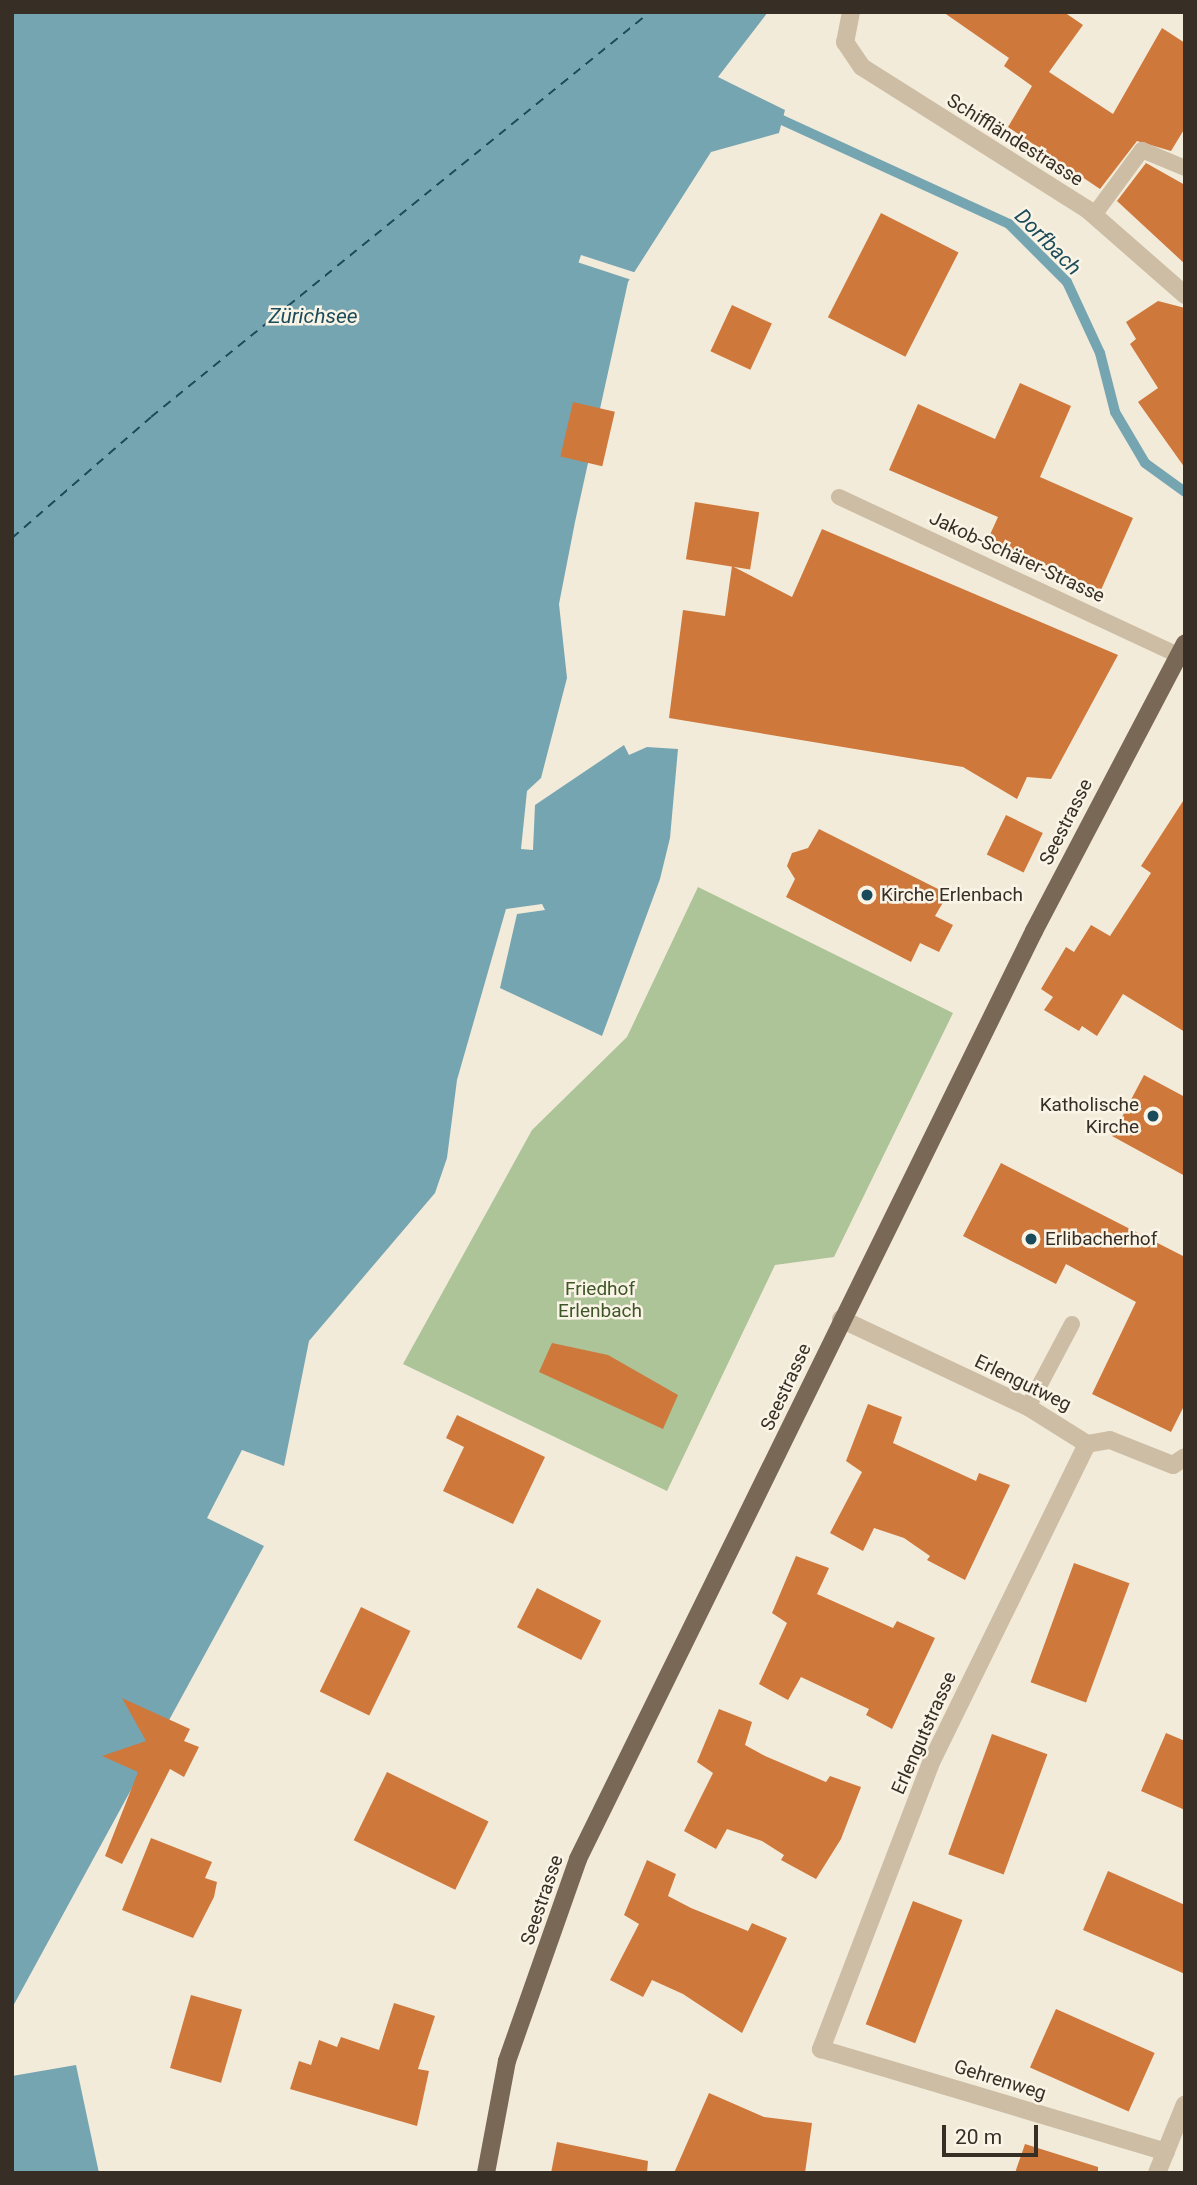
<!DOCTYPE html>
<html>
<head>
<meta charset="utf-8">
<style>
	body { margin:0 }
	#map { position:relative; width:1197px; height:2185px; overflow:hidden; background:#f3ebd9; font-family:Roboto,sans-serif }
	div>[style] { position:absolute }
	.green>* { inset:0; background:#adc398 }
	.water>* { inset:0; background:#76a5b2 }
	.pier>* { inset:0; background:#f3ebd9; transform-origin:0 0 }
	.stream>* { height:10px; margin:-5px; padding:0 5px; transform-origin:5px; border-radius:5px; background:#76a5b2 }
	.ferry>* { height:2px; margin-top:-1px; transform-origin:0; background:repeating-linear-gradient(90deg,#194b5b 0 9px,transparent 0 16px) }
	.building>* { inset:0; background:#ce783c; transform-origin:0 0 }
	.lane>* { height:16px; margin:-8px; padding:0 8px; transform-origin:8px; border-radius:8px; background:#ccbda4 }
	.street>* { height:18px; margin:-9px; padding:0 9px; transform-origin:9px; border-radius:9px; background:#ccbda4 }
	.primary>* { height:18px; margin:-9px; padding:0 9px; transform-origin:9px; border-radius:9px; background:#7a6856 }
	.dots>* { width:19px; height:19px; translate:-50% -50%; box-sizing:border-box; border:4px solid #faf4e6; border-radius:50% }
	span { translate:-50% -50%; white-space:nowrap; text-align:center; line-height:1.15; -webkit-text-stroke:5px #faf4e6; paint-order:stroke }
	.street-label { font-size:19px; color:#372e26 }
	.poi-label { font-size:19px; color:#372e26 }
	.left { translate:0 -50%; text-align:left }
	.right { translate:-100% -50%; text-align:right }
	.park-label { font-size:19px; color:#3e5628 }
	.water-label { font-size:21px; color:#194b5b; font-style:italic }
	.frame { position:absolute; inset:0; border:14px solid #372e26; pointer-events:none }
	.scale { position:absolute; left:942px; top:2125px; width:96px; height:32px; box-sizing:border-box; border:4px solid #372e26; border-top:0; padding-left:9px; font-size:21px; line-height:24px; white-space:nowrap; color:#372e26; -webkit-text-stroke:5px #faf4e6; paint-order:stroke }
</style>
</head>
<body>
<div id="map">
	<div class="green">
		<i style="clip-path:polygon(698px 887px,953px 1013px,834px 1257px,775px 1265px,667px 1491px,403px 1364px,532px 1130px,627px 1037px)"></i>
	</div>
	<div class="water">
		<i style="clip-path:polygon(12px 12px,768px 12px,718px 77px,785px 110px,779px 133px,711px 152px,628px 282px,575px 522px,559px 604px,567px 678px,541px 778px,527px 791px,521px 849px,533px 850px,535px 805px,624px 745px,629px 755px,647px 747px,678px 749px,670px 838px,660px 879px,602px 1036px,500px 988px,517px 914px,545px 910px,542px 904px,506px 909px,457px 1080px,447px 1158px,435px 1193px,309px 1341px,284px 1466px,242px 1450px,207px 1518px,264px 1546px,12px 2008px)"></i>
		<i style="clip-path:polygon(76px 2065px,99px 2173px,12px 2173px,12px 2076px)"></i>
	</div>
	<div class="pier">
		<i style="left:581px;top:255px;width:60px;height:8px;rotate:18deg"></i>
	</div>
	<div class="stream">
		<i style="left:771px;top:115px;width:262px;rotate:24.6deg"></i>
		<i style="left:1009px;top:224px;width:82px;rotate:45deg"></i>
		<i style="left:1067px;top:282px;width:78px;rotate:65.1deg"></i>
		<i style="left:1100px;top:353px;width:61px;rotate:75.7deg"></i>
		<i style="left:1115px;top:412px;width:59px;rotate:59.5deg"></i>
		<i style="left:1145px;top:463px;width:49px;rotate:35.9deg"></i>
	</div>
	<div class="ferry">
		<i style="left:12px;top:538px;width:184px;rotate:-41deg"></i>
		<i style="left:151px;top:417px;width:643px;rotate:-39.06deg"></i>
	</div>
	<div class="building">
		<i style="clip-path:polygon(943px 12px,1064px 12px,1083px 25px,1049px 72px,1113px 114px,1162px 28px,1185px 43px,1185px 128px,1171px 151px,1137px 141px,1100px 189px,1008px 127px,1032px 86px,1004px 66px,1009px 58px)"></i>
		<i style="clip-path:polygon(1146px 163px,1185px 185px,1185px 264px,1117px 201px)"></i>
		<i style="left:881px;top:213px;width:87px;height:117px;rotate:27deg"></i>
		<i style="clip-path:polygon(1158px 301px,1185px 308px,1185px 468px,1138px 402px,1158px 388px,1130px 344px,1136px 339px,1126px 322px)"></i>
		<i style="left:732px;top:305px;width:44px;height:51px;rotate:25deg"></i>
		<i style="clip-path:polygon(1020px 383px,1071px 406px,1040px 477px,1133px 518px,1101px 590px,988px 539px,998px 517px,889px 470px,918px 404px,995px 439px)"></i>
		<i style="left:573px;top:402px;width:43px;height:56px;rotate:13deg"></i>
		<i style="left:695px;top:502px;width:65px;height:58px;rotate:9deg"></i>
		<i style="clip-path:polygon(822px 529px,1118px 655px,1051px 779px,1027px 777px,1017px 799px,963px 767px,669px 718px,683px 610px,725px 616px,732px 566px,792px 597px)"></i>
		<i style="clip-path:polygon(1185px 798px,1185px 1032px,1123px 994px,1097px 1036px,1082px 1026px,1079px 1031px,1044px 1010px,1053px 997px,1041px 989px,1066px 947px,1074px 952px,1091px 925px,1110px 936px,1151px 873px,1141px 866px)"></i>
		<i style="left:1006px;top:815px;width:41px;height:44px;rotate:26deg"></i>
		<i style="clip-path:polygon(819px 829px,948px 894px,935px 916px,953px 925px,939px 952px,920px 943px,911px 962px,786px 897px,795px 879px,787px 866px,792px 853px,808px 848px)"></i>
		<i style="clip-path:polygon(1144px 1075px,1185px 1097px,1185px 1176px,1112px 1136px)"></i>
		<i style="clip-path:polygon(1001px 1163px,1185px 1257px,1185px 1404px,1171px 1432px,1092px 1394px,1136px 1302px,1066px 1264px,1056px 1284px,963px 1236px)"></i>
		<i style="clip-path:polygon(552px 1343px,608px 1355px,678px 1395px,663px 1429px,539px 1372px)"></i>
		<i style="clip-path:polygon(868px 1404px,902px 1417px,893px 1443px,976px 1481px,979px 1473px,1010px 1485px,965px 1580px,927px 1560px,930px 1556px,904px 1538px,874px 1528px,863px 1551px,830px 1533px,862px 1472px,846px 1461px)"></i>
		<i style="clip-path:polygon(457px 1415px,545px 1457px,513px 1524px,443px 1491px,464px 1447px,446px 1438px)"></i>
		<i style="clip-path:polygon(796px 1556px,829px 1568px,817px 1594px,893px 1628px,897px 1621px,935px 1638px,892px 1729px,866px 1715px,869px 1709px,801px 1677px,788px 1700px,759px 1684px,787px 1623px,772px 1613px)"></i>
		<i style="left:1074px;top:1563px;width:59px;height:127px;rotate:20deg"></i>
		<i style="left:537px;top:1588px;width:72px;height:44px;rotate:27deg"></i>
		<i style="left:361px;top:1607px;width:55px;height:94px;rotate:26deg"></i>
		<i style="clip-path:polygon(122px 1698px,190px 1729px,184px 1741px,199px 1747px,184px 1777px,170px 1769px,122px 1864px,105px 1856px,138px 1772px,102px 1756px,146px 1741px)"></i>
		<i style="clip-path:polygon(719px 1709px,752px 1722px,745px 1745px,765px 1756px,826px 1782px,830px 1776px,861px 1787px,841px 1839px,816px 1879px,781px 1860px,784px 1855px,762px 1841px,727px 1829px,716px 1849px,684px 1831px,713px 1773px,697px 1762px)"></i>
		<i style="clip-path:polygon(1166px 1733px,1185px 1741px,1185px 1810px,1141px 1791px)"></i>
		<i style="left:992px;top:1734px;width:59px;height:128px;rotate:20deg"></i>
		<i style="left:387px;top:1772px;width:113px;height:76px;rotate:26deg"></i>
		<i style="clip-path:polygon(151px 1838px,212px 1862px,205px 1878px,217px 1882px,214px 1897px,193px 1938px,122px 1910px)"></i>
		<i style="clip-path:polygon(647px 1860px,676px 1874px,668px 1896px,691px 1908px,748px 1931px,752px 1923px,787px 1938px,742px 2033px,683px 1994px,652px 1980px,643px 1997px,610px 1980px,639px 1924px,624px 1915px)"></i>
		<i style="clip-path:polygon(1108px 1871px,1185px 1905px,1185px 1974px,1083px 1930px)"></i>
		<i style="left:913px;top:1901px;width:53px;height:132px;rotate:21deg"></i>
		<i style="left:191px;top:1995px;width:53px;height:76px;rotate:16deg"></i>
		<i style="clip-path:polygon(394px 2003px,435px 2016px,418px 2069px,429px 2071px,417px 2126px,290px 2089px,299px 2061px,311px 2065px,319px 2040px,337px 2047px,341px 2037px,379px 2050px)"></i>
		<i style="left:1056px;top:2009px;width:108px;height:64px;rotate:24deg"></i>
		<i style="clip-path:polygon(709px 2093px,764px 2117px,812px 2123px,805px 2173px,674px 2173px)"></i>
		<i style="clip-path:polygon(557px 2142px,648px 2161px,647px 2173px,551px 2173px)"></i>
		<i style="clip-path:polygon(1025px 2144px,1098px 2167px,1098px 2173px,1015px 2173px)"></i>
	</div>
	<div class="lane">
		<i style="left:1094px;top:215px;width:81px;rotate:-53.6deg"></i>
		<i style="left:1142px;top:150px;width:47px;rotate:22.7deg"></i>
		<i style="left:839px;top:497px;width:374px;rotate:25deg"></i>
		<i style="left:1028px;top:1407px;width:94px;rotate:-62.1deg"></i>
	</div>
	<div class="street">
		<i style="left:851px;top:12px;width:31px;rotate:101deg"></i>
		<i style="left:845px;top:42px;width:30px;rotate:56deg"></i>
		<i style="left:862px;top:67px;width:267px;rotate:32.3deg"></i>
		<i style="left:1088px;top:210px;width:129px;rotate:41.2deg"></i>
		<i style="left:841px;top:1319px;width:207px;rotate:25.2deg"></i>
		<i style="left:1028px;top:1407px;width:70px;rotate:32.1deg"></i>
		<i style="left:1087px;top:1444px;width:352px;rotate:116.1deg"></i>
		<i style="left:932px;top:1760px;width:310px;rotate:111deg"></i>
		<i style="left:821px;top:2049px;width:360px;rotate:16.6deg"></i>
		<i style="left:1087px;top:1444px;width:23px;rotate:-10deg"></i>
		<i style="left:1110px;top:1440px;width:68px;rotate:21.6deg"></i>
		<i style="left:1173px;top:1465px;width:14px;rotate:-34deg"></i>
		<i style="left:1157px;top:2173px;width:74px;rotate:-67.9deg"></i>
	</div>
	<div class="primary">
		<i style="left:486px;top:2173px;width:114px;rotate:-79.4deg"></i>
		<i style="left:507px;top:2061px;width:214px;rotate:-70.6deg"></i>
		<i style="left:578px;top:1859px;width:1034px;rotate:-63.83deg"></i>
		<i style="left:1034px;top:931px;width:325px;rotate:-62.3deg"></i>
	</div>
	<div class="dots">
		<i style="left:867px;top:895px;background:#194b5b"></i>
		<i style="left:1153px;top:1116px;background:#194b5b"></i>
		<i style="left:1031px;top:1239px;background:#194b5b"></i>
	</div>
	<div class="street-label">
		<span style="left:1015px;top:140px;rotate:32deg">Schiffländestrasse</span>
		<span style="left:1017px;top:557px;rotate:25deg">Jakob-Schärer-Strasse</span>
		<span style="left:1066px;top:822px;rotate:-63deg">Seestrasse</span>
		<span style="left:1023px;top:1383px;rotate:26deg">Erlengutweg</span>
		<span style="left:786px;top:1387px;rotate:-65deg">Seestrasse</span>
		<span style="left:924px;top:1733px;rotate:-66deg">Erlengutstrasse</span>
		<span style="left:542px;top:1900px;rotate:-71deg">Seestrasse</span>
		<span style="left:1000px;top:2080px;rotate:17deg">Gehrenweg</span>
	</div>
	<div class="poi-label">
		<span class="left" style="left:881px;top:895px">Kirche Erlenbach</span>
		<span class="right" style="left:1139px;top:1116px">Katholische<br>Kirche</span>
		<span class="left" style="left:1045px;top:1239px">Erlibacherhof</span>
	</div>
	<div class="park-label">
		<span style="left:600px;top:1300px">Friedhof<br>Erlenbach</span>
	</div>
	<div class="water-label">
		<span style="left:1048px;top:242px;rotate:45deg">Dorfbach</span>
		<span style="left:313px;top:316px">Zürichsee</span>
	</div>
	<div class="frame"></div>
	<div class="scale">20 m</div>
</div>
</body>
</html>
